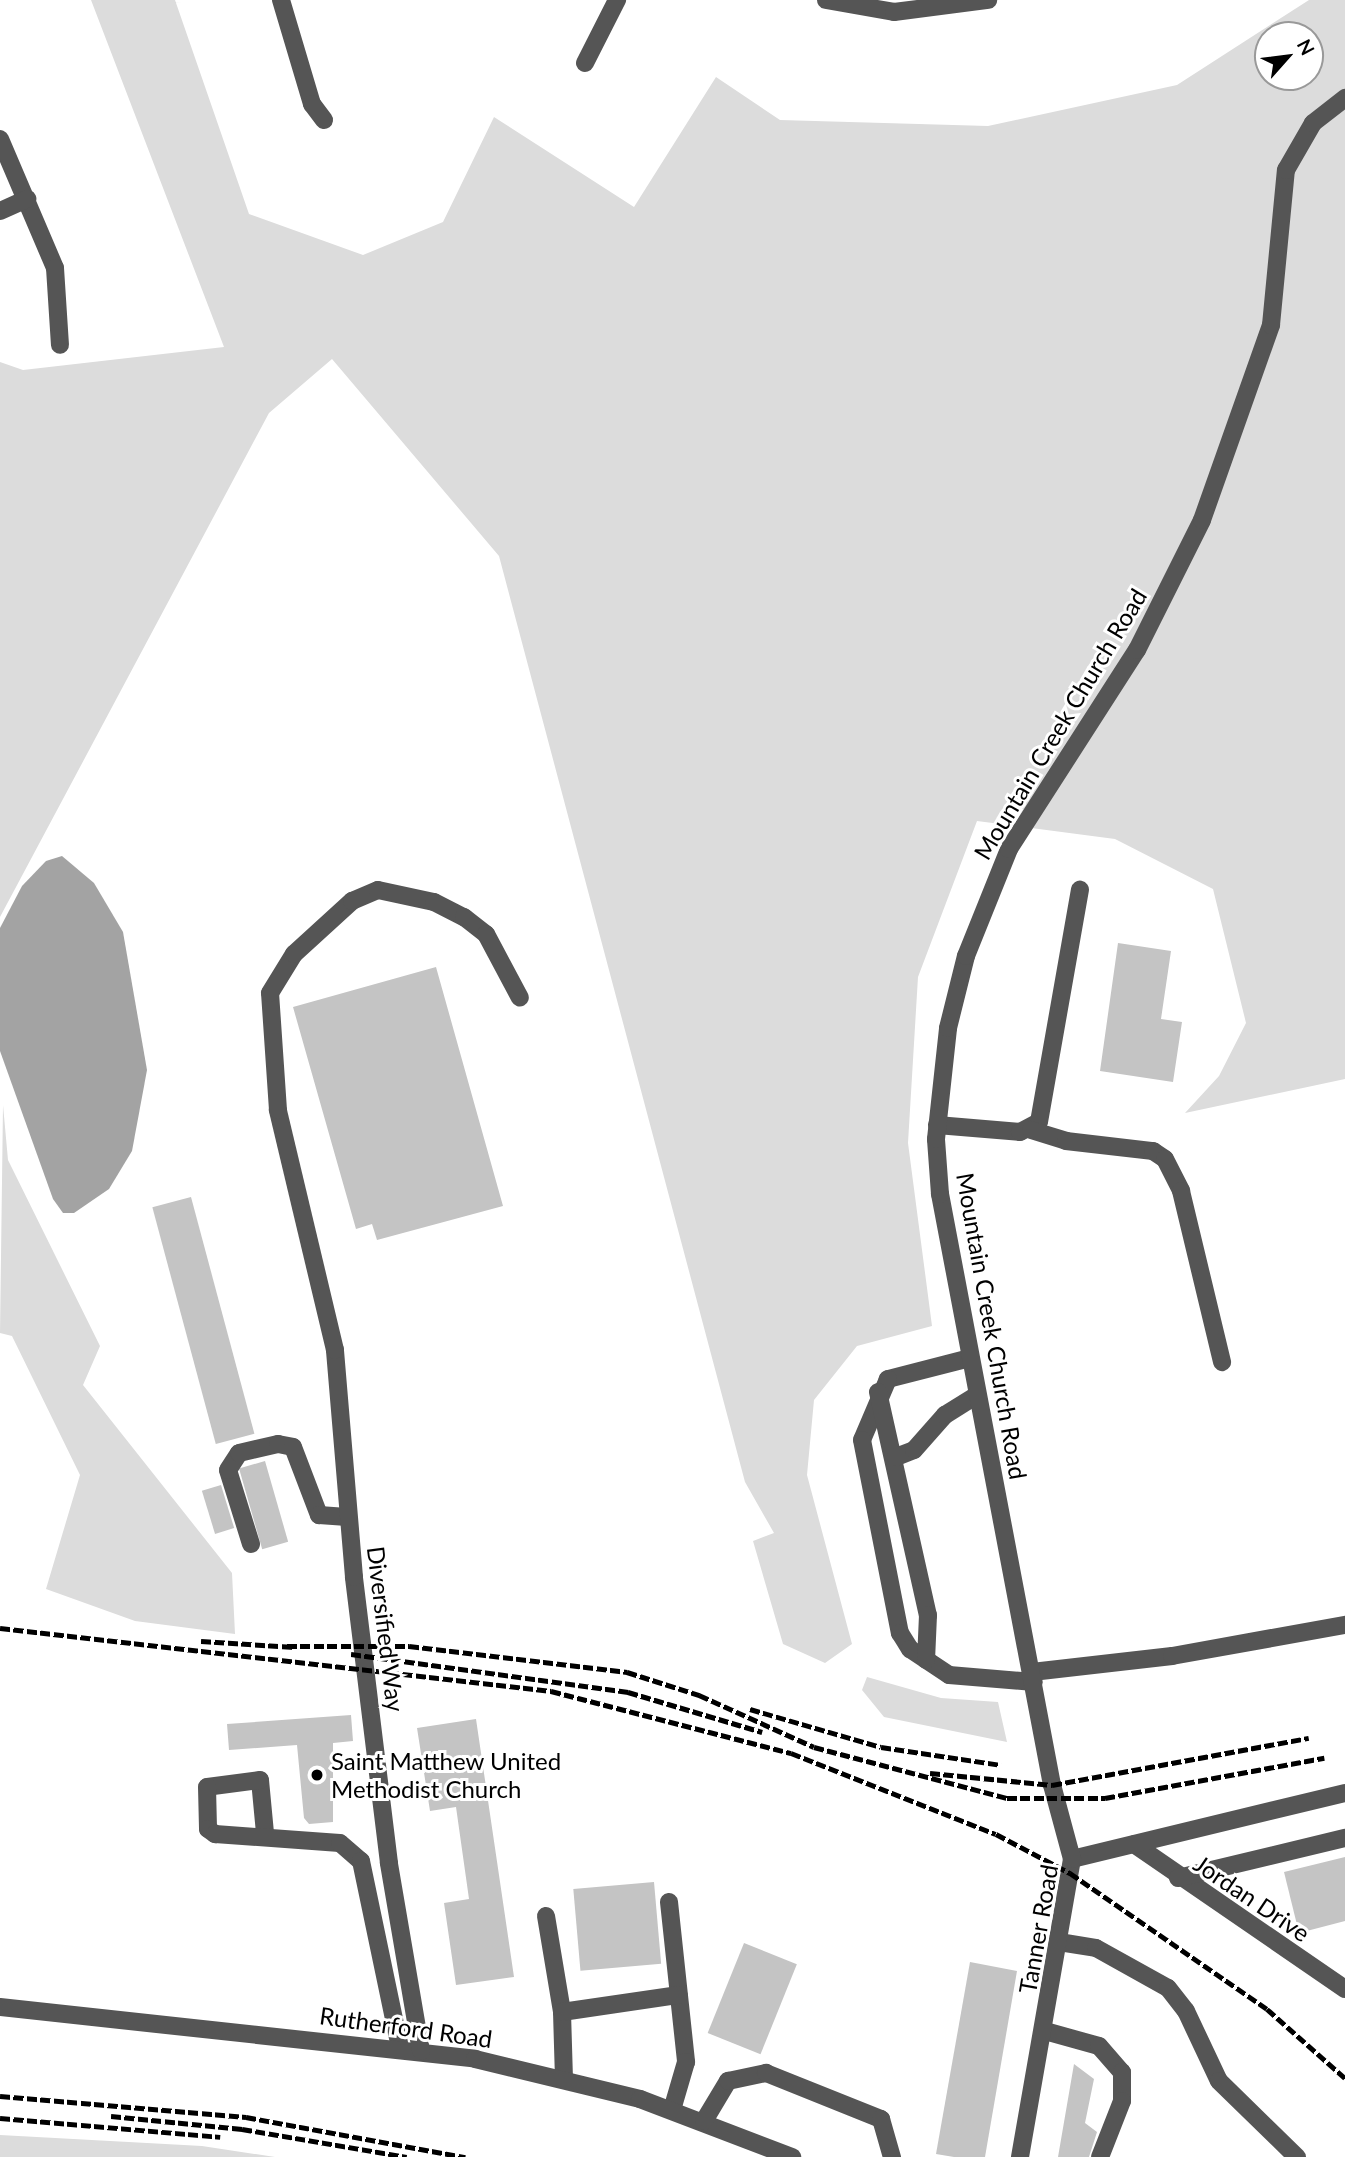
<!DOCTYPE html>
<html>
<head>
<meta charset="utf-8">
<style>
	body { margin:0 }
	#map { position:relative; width:1345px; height:2157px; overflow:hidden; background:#fff; font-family:Lato,sans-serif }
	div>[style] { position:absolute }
	.green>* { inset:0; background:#dcdcdc }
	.water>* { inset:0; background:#a3a3a3 }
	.building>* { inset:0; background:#c4c4c4; transform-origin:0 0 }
	.minor>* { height:18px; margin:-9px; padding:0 9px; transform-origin:9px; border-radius:9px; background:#555 }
	.rail>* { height:5px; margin-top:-2.5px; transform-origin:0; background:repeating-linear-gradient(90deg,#000 0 10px,transparent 0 13.5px) }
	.dots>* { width:19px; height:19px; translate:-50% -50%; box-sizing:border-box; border:4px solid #fff; border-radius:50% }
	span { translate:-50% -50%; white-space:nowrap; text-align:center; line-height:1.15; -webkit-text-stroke:6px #fff; paint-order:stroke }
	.street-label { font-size:24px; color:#000 }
	.poi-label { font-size:24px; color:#000 }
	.left { translate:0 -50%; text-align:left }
	.north { position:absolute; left:1254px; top:21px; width:70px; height:70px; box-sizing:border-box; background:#fff; border:2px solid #999; border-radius:50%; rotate:62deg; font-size:19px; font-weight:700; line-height:28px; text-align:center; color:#000 }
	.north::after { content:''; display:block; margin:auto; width:24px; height:32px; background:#000; clip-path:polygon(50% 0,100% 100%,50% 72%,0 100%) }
</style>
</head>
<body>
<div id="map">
	<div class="green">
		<i style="clip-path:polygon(evenodd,91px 0,175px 0,249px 214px,363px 255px,443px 222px,494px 117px,634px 207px,716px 77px,780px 120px,988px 126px,1177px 85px,1309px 0,1345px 0,1345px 1079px,1185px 1113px,1219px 1076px,1246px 1023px,1213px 889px,1115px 839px,977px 821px,918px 977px,908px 1143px,932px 1326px,857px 1346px,814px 1400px,807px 1475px,852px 1644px,825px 1663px,783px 1644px,753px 1541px,774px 1533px,745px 1482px,499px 556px,332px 359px,269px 413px,0 917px,0 362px,23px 370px,224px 347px,91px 0,1268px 35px,1310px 35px,1310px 77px,1268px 77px,1268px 35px)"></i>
		<i style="clip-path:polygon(3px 1105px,8px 1160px,100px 1346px,83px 1385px,232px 1573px,235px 1634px,135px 1621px,46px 1589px,80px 1475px,12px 1336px,0 1333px)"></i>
		<i style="clip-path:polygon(867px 1677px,941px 1698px,998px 1702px,1007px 1742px,884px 1717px,862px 1690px)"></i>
		<i style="clip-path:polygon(0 2135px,202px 2146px,275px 2157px,0 2157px)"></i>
	</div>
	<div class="water">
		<i style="clip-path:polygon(62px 856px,94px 883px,123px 932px,147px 1070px,132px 1151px,109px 1189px,74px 1213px,63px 1213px,53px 1199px,0 1051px,0 928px,22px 886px,46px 861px)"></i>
	</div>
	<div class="building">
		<i style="clip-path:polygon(1118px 943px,1171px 951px,1161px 1019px,1182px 1022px,1173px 1082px,1100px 1071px)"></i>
		<i style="clip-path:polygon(436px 967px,503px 1206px,377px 1240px,372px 1224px,356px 1229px,293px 1007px)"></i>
		<i style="left:191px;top:1197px;width:245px;height:40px;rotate:75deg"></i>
		<i style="left:265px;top:1461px;width:84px;height:27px;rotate:74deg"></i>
		<i style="left:221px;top:1485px;width:45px;height:20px;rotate:73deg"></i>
		<i style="clip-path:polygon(351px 1715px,353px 1741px,333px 1743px,333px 1822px,309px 1824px,304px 1818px,297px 1745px,229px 1750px,227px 1724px)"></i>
		<i style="clip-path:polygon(476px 1719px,514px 1977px,456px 1985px,444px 1903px,469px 1899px,456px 1807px,430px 1811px,417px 1728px)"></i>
		<i style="clip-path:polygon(1345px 1857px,1345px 1921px,1299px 1933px,1284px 1872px)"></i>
		<i style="left:654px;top:1882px;width:82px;height:81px;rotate:85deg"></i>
		<i style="left:744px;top:1943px;width:57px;height:97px;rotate:22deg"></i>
		<i style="clip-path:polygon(970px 1962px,1017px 1971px,985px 2157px,954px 2157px,936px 2154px)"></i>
		<i style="clip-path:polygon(1074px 2064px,1094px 2079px,1085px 2123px,1097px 2132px,1089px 2157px,1058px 2157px)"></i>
	</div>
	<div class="minor">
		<i style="left:281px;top:0;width:109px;rotate:73.4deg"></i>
		<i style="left:312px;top:104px;width:20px;rotate:53deg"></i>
		<i style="left:826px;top:0;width:69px;rotate:10deg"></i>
		<i style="left:894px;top:12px;width:95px;rotate:-7.3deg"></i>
		<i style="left:585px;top:63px;width:71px;rotate:-63.1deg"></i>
		<i style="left:0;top:139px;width:140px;rotate:66.9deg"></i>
		<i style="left:55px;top:268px;width:77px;rotate:86.3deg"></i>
		<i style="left:0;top:211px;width:30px;rotate:-24deg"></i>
		<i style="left:937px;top:1125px;width:83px;rotate:4.8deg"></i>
		<i style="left:1020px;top:1132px;width:21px;rotate:-28deg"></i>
		<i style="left:1039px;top:1122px;width:236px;rotate:-80deg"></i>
		<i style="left:1031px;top:1130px;width:37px;rotate:17deg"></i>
		<i style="left:1066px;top:1141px;width:88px;rotate:6.6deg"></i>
		<i style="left:1153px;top:1151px;width:14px;rotate:34deg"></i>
		<i style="left:1165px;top:1159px;width:36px;rotate:63deg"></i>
		<i style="left:1181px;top:1191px;width:176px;rotate:76.5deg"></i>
		<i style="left:970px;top:1358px;width:85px;rotate:165.6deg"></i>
		<i style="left:888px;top:1379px;width:66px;rotate:113.1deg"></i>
		<i style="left:862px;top:1440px;width:197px;rotate:78.9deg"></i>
		<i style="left:900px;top:1633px;width:19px;rotate:58deg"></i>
		<i style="left:910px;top:1649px;width:47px;rotate:33.7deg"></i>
		<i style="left:949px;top:1675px;width:85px;rotate:4.7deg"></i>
		<i style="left:878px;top:1392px;width:229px;rotate:77.4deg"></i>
		<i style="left:928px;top:1615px;width:45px;rotate:92.5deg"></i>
		<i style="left:896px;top:1457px;width:19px;rotate:-21deg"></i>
		<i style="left:914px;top:1450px;width:47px;rotate:-48.5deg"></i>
		<i style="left:945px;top:1415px;width:38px;rotate:-32deg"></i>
		<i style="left:251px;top:1544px;width:77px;rotate:-107.3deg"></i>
		<i style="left:228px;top:1470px;width:20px;rotate:-57deg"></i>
		<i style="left:239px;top:1453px;width:40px;rotate:-13deg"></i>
		<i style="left:278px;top:1444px;width:15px;rotate:11deg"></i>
		<i style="left:293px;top:1447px;width:73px;rotate:69.1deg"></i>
		<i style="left:319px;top:1515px;width:28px;rotate:4deg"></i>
		<i style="left:1032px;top:1672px;width:141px;rotate:-6.5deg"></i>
		<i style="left:1172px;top:1656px;width:176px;rotate:-10.2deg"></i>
		<i style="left:265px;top:1833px;width:53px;rotate:-95.4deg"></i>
		<i style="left:260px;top:1780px;width:53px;rotate:172.5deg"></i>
		<i style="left:207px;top:1787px;width:42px;rotate:88.6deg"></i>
		<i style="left:208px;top:1829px;width:9px;rotate:36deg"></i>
		<i style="left:215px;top:1834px;width:125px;rotate:4.1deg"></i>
		<i style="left:340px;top:1843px;width:28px;rotate:41deg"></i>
		<i style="left:361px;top:1861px;width:190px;rotate:78.2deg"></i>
		<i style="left:1134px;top:1844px;width:256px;rotate:34.5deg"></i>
		<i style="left:1072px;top:1859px;width:281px;rotate:-13.6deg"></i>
		<i style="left:1178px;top:1878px;width:172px;rotate:-13.5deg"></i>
		<i style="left:669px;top:1902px;width:161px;rotate:83.9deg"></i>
		<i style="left:686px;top:2062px;width:50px;rotate:106.3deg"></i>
		<i style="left:546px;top:1916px;width:97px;rotate:80.5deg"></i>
		<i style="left:562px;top:2012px;width:66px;rotate:88.3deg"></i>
		<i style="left:1059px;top:1942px;width:37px;rotate:9deg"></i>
		<i style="left:1096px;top:1948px;width:82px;rotate:29.1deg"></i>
		<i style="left:1168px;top:1988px;width:29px;rotate:52deg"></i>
		<i style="left:1186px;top:2011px;width:77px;rotate:64.8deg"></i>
		<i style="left:1219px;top:2081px;width:109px;rotate:44.3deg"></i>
		<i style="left:0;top:2007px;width:478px;rotate:6.2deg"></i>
		<i style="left:475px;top:2059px;width:170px;rotate:13.6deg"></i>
		<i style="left:640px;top:2099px;width:163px;rotate:20.9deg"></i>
		<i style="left:562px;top:2012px;width:118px;rotate:-8.3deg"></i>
		<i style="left:1045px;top:2031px;width:56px;rotate:15.5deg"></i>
		<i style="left:1099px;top:2046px;width:35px;rotate:49deg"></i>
		<i style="left:1122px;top:2072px;width:29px;rotate:90deg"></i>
		<i style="left:1122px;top:2101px;width:60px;rotate:111.4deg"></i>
		<i style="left:421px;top:2051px;width:191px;rotate:-99.7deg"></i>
		<i style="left:389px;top:1863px;width:288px;rotate:-97deg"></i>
		<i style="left:354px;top:1577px;width:228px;rotate:-94.8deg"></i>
		<i style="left:335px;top:1350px;width:247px;rotate:-103.4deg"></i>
		<i style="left:278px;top:1110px;width:117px;rotate:-93.9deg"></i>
		<i style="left:270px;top:993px;width:46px;rotate:-58.4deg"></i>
		<i style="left:294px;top:954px;width:79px;rotate:-42.4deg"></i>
		<i style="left:352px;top:901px;width:28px;rotate:-23deg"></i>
		<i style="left:378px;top:890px;width:57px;rotate:12.1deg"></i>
		<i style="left:434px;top:902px;width:34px;rotate:27deg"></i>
		<i style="left:464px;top:917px;width:28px;rotate:38deg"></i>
		<i style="left:486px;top:934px;width:72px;rotate:62deg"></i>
		<i style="left:704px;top:2121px;width:47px;rotate:-59deg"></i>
		<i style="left:728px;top:2081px;width:39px;rotate:-12deg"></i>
		<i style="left:766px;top:2073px;width:124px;rotate:21.8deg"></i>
		<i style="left:881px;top:2119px;width:40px;rotate:74deg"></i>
		<i style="left:1020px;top:2157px;width:303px;rotate:-80.1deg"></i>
		<i style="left:1072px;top:1859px;width:77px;rotate:-105.1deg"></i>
		<i style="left:1052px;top:1785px;width:602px;rotate:-100.73deg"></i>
		<i style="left:940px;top:1194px;width:55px;rotate:-94.2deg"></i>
		<i style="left:936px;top:1139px;width:112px;rotate:-83.8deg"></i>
		<i style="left:948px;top:1028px;width:74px;rotate:-76deg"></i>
		<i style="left:966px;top:956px;width:115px;rotate:-68.1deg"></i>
		<i style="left:1009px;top:849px;width:237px;rotate:-57.3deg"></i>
		<i style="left:1137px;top:650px;width:145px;rotate:-63.4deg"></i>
		<i style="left:1202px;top:520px;width:207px;rotate:-70.5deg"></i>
		<i style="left:1271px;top:325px;width:156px;rotate:-84.5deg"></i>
		<i style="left:1286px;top:170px;width:54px;rotate:-60.1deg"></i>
		<i style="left:1313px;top:123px;width:41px;rotate:-38deg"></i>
	</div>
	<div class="rail">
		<i style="left:0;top:1628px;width:555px;rotate:6.52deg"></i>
		<i style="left:551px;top:1691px;width:248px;rotate:14.5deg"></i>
		<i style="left:791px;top:1753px;width:220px;rotate:21.6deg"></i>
		<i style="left:996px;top:1834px;width:84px;rotate:27.8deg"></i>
		<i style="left:1070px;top:1873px;width:239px;rotate:34.6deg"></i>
		<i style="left:1267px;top:2009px;width:104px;rotate:41.5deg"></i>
		<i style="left:201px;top:1641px;width:94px;rotate:3.7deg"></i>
		<i style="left:287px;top:1646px;width:122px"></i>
		<i style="left:409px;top:1646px;width:220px;rotate:6.8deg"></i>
		<i style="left:627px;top:1672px;width:76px;rotate:17.7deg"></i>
		<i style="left:699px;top:1695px;width:126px;rotate:24.3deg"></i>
		<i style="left:814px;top:1747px;width:200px;rotate:14.8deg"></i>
		<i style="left:1007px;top:1798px;width:98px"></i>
		<i style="left:1105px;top:1798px;width:223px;rotate:-10.4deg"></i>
		<i style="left:351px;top:1654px;width:280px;rotate:7.8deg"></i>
		<i style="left:628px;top:1692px;width:140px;rotate:16.6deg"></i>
		<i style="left:750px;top:1709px;width:136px;rotate:16.2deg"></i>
		<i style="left:881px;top:1747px;width:121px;rotate:8.5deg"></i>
		<i style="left:930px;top:1773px;width:123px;rotate:5.6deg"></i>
		<i style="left:1052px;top:1785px;width:261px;rotate:-10.4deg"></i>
		<i style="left:0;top:2096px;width:247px;rotate:4.9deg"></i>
		<i style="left:246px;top:2117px;width:223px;rotate:10.4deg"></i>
		<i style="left:111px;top:2116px;width:132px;rotate:5.7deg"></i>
		<i style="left:242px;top:2129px;width:167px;rotate:9.6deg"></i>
		<i style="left:0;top:2118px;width:221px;rotate:4.9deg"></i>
	</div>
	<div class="dots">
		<i style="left:317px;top:1775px;background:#000"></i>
	</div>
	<div class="street-label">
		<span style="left:1060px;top:724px;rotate:-59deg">Mountain Creek Church Road</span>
		<span style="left:992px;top:1326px;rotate:80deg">Mountain Creek Church Road</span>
		<span style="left:386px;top:1629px;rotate:83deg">Diversified Way</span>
		<span style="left:1252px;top:1898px;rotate:34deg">Jordan Drive</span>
		<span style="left:1038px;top:1929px;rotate:-80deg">Tanner Road</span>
		<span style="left:406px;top:2027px;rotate:8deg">Rutherford Road</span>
	</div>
	<div class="poi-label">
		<span class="left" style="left:331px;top:1775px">Saint Matthew United<br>Methodist Church</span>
	</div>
	<div class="north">N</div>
</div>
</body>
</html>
